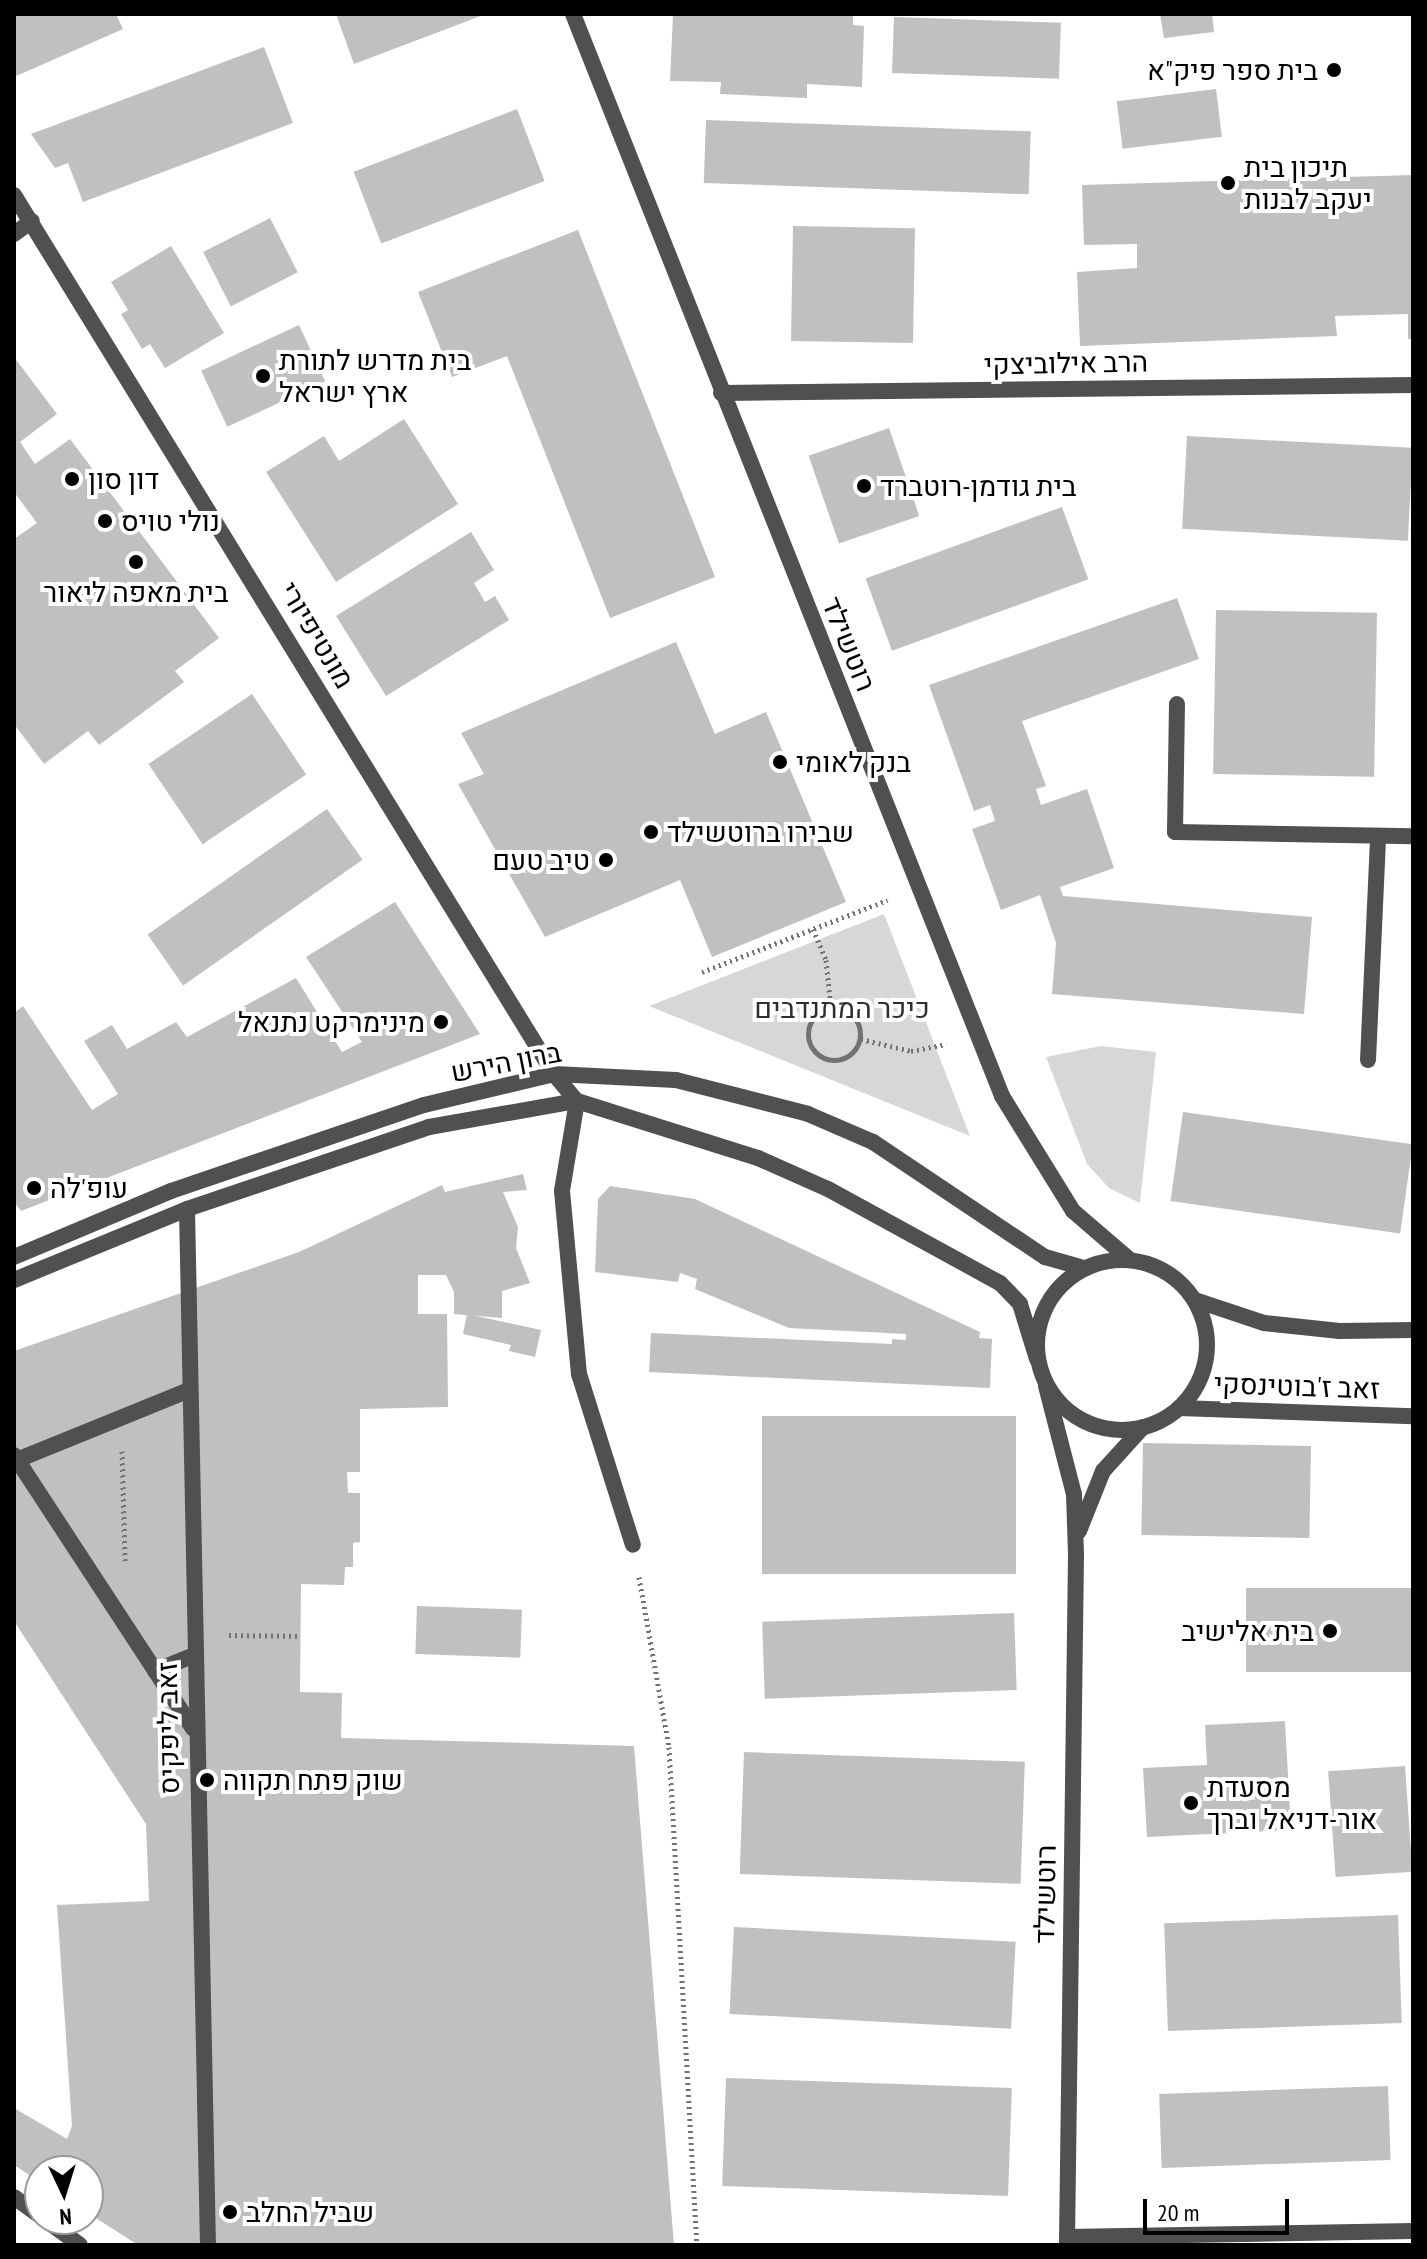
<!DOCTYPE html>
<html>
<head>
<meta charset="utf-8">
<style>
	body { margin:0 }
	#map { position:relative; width:1427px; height:2259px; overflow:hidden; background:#fff; font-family:"PT Sans Narrow",Heebo,sans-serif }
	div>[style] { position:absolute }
	.green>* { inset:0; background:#d7d7d7 }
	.building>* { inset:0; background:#c0c0c0; transform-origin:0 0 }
	.path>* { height:5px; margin-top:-2.5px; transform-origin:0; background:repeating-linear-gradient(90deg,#727272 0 2px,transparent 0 6px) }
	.path>.ring { margin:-2.5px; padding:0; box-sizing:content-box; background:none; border:5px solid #727272; border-radius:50% }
	.service>* { height:16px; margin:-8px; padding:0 8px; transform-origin:8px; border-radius:8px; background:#505050 }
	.pedestrian>* { height:16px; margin:-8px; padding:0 8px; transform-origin:8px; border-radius:8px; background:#505050 }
	.minor>* { height:16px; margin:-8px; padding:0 8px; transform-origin:8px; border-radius:8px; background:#505050 }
	.tertiary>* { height:16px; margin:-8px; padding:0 8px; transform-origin:8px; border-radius:8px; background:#505050 }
	.tertiary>.ring { margin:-8px; padding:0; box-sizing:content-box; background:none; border:16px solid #505050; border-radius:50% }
	.dots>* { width:22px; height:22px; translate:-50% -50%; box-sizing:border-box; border:4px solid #fff; border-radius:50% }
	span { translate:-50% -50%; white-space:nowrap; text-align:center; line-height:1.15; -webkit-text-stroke:8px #fff; paint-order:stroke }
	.poi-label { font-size:28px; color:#000 }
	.right { translate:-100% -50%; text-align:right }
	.left { translate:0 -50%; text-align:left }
	.street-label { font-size:28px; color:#000 }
	.park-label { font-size:28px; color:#2e2e2e }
	.frame { position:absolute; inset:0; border:16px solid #000; pointer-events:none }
	.north { position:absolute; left:24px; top:2155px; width:80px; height:80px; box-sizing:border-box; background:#fff; border:2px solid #999; border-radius:50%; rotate:176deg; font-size:22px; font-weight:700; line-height:32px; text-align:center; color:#000 }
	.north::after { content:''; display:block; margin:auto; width:28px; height:36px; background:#000; clip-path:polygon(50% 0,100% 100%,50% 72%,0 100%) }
	.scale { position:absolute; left:1143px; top:2199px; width:146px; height:36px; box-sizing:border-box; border:4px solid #000; border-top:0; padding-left:10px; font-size:24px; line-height:28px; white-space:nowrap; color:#000; -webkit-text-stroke:6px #fff; paint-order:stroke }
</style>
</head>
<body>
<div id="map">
	<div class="green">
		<i style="clip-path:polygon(884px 914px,970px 1136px,649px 1006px)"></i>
		<i style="clip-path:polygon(1101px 1046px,1156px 1052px,1140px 1203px,1109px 1188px,1087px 1164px,1046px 1057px)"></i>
	</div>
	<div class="building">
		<i style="clip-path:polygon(14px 14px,116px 14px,123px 29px,14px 77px)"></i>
		<i style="clip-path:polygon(336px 14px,486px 14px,354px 64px)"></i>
		<i style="clip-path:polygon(673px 14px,853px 14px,853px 25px,864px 26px,862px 87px,807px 84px,807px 98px,720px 94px,721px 82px,670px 81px)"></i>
		<i style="clip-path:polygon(1160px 14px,1212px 14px,1214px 32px,1164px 38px)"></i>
		<i style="left:894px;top:17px;width:167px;height:56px;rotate:2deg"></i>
		<i style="clip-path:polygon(264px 47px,293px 123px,83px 202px,68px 163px,55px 168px,31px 134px)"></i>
		<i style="left:1216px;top:89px;width:48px;height:100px;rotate:83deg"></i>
		<i style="left:517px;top:109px;width:77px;height:175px;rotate:69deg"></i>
		<i style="left:706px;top:120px;width:325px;height:63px;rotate:2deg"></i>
		<i style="clip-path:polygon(1413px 175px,1413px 339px,1408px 339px,1408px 314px,1335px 316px,1337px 336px,1080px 346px,1077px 272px,1137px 268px,1137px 244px,1084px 245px,1082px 185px)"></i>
		<i style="left:270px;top:218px;width:61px;height:75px;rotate:63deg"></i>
		<i style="left:793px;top:226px;width:122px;height:115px;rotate:1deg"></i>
		<i style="clip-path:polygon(578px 230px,715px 577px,610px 618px,507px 356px,452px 377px,418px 292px)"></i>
		<i style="clip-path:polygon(171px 246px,224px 333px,165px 368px,150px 344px,142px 349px,121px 314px,128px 310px,111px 282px)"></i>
		<i style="left:299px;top:325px;width:62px;height:108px;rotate:65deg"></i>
		<i style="clip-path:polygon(14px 357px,57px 414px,20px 442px,35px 464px,70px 439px,219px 638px,175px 671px,184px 682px,99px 745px,88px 731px,44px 764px,14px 724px,14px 539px,37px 523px,14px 492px)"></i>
		<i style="clip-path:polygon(404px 419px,458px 504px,336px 582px,266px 472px,324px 436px,339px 461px)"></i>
		<i style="left:889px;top:428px;width:93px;height:85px;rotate:71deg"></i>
		<i style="left:1187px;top:436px;width:226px;height:93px;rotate:3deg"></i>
		<i style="left:1062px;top:507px;width:77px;height:209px;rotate:70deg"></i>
		<i style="clip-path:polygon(471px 532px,494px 570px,474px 583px,485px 602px,495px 596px,509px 620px,386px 696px,336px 616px)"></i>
		<i style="clip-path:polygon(1177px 598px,1199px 659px,1022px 721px,1046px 786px,1036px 789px,1041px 805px,1087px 789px,1114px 868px,1060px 887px,1063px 896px,1312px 917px,1304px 1014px,1052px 994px,1056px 943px,1040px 895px,1001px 910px,972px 829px,995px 821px,990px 805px,974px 811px,929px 685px)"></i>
		<i style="left:1216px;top:610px;width:161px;height:164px;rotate:1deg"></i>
		<i style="clip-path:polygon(676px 642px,715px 734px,766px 712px,846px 902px,712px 957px,680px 880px,545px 937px,458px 784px,484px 774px,461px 733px)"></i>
		<i style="left:252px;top:694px;width:97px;height:125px;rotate:56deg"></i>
		<i style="left:327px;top:809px;width:62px;height:219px;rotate:55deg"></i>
		<i style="clip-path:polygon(395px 902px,480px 1034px,21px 1211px,14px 1202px,14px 1013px,23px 1006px,92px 1110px,118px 1094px,84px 1041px,112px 1025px,127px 1049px,176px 1022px,187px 1037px,296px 978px,342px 1052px,362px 1042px,306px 957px)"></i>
		<i style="left:1183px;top:1112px;width:232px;height:90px;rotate:8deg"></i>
		<i style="clip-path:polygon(523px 1174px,527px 1190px,503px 1192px,518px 1227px,516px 1248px,530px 1283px,502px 1291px,502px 1318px,454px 1314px,454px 1292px,446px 1275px,418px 1275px,418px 1314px,447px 1314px,448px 1407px,360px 1409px,360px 1472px,347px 1472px,348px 1493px,360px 1493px,360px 1542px,353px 1543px,353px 1567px,345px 1567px,344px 1585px,301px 1584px,300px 1692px,342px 1693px,341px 1738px,634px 1746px,674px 2245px,138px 2245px,88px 2213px,88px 2171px,40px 2171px,40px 2182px,14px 2165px,14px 2108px,67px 2139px,72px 2126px,57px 1905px,149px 1901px,146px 1824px,14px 1621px,14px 1351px,299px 1252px,442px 1185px,445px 1192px)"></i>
		<i style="clip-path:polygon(610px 1186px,695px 1199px,980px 1332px,979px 1338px,992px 1339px,990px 1388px,649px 1372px,651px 1333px,892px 1344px,892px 1339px,906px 1340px,906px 1334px,789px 1328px,695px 1289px,697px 1279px,680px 1273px,678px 1282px,595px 1272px,598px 1199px)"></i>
		<i style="clip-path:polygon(467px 1314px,541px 1330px,535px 1357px,509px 1351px,511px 1345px,463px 1334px)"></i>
		<i style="left:762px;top:1416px;width:254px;height:158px"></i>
		<i style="left:1143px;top:1443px;width:168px;height:92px;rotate:1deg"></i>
		<i style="left:1413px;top:1588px;width:84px;height:167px;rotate:90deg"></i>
		<i style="left:417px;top:1606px;width:105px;height:48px;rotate:2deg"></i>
		<i style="left:1014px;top:1613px;width:77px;height:252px;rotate:88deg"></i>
		<i style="clip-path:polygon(1285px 1721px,1291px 1830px,1147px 1837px,1143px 1768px,1207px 1765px,1205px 1725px)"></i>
		<i style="left:744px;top:1752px;width:281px;height:122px;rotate:2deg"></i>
		<i style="left:1405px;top:1766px;width:106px;height:77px;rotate:86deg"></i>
		<i style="left:1398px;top:1915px;width:108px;height:234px;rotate:88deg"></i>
		<i style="left:734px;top:1927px;width:282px;height:87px;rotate:3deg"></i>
		<i style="left:726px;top:2078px;width:286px;height:108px;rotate:2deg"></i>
		<i style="left:1388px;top:2086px;width:74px;height:229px;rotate:88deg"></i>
	</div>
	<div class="path">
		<i style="left:813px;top:929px;width:34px;rotate:67deg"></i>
		<i style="left:826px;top:960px;width:48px;rotate:84.1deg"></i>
		<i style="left:702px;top:972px;width:199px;rotate:-21.2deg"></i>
		<i class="ring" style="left:808px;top:1008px;width:47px;height:47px"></i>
		<i style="left:861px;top:1039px;width:51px;rotate:13.5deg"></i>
		<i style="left:911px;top:1051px;width:36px;rotate:-11deg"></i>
		<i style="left:122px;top:1451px;width:110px;rotate:88.4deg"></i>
		<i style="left:639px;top:1577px;width:173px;rotate:80deg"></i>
		<i style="left:669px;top:1747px;width:499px;rotate:86.8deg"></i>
		<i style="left:229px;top:1635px;width:71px;rotate:0.8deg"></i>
	</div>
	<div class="service">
		<i style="left:1177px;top:704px;width:128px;rotate:90.9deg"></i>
		<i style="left:1175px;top:832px;width:238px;rotate:1deg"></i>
		<i style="left:1368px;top:1060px;width:224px;rotate:-87.4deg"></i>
		<i style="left:577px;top:1101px;width:91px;rotate:99.5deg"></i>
		<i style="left:562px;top:1191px;width:184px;rotate:84.7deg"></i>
		<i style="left:579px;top:1374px;width:179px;rotate:72.5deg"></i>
		<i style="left:14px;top:1257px;width:170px;rotate:-22.8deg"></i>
		<i style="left:171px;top:1191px;width:267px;rotate:-18.8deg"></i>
		<i style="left:424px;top:1105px;width:134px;rotate:-13.4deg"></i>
		<i style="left:554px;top:1074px;width:122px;rotate:2.8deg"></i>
		<i style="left:676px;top:1080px;width:136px;rotate:14.4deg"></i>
		<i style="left:808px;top:1114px;width:71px;rotate:23.3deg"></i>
		<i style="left:873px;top:1142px;width:207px;rotate:33.8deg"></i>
		<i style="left:1045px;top:1257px;width:41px;rotate:15.8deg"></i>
	</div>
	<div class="pedestrian">
		<i style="left:721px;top:393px;width:692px;rotate:-0.66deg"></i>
		<i style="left:187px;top:1209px;width:1036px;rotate:88.84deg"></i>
		<i style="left:14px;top:1455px;width:327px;rotate:56.8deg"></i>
		<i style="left:17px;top:1460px;width:186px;rotate:-22.1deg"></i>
		<i style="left:155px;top:1671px;width:40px;rotate:-22deg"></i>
	</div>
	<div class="minor">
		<i style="left:14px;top:195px;width:1032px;rotate:58.44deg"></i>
		<i style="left:554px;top:1074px;width:35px;rotate:50deg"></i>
		<i style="left:14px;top:234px;width:22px;rotate:-36deg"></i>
		<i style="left:14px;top:1280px;width:187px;rotate:-22.3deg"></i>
		<i style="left:187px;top:1209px;width:256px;rotate:-18.7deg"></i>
		<i style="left:429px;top:1127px;width:150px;rotate:-10deg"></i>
		<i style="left:577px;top:1101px;width:190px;rotate:17.5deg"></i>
		<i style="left:758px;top:1158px;width:77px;rotate:23.9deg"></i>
		<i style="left:828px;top:1189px;width:196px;rotate:28.7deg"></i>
		<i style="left:1000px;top:1283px;width:29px;rotate:46deg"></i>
		<i style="left:1020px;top:1304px;width:58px;rotate:72.8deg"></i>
		<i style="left:14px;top:2197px;width:32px;rotate:36deg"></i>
		<i style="left:44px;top:2219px;width:44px;rotate:35.8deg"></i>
		<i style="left:1067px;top:2237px;width:346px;rotate:-1deg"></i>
	</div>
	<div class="tertiary">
		<i style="left:573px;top:14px;width:1164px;rotate:68.37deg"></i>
		<i style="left:1002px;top:1096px;width:135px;rotate:58.3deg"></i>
		<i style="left:1073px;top:1211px;width:75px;rotate:40.7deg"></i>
		<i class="ring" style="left:1037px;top:1260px;width:154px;height:154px"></i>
		<i style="left:1195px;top:1300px;width:73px;rotate:18.4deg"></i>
		<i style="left:1264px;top:1323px;width:76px;rotate:6deg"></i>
		<i style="left:1340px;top:1331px;width:73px;rotate:-0.8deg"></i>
		<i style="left:1046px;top:1386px;width:112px;rotate:75.5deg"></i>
		<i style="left:1074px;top:1494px;width:61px;rotate:88.1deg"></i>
		<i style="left:1076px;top:1555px;width:690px;rotate:90.75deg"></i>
		<i style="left:1179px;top:1408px;width:234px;rotate:2deg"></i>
		<i style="left:1079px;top:1531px;width:65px;rotate:-68.2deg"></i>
		<i style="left:1103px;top:1471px;width:59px;rotate:-47.7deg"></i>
	</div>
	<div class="dots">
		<i style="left:1334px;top:70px;background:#000"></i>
		<i style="left:1228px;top:183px;background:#000"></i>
		<i style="left:263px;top:376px;background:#000"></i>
		<i style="left:72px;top:479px;background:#000"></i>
		<i style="left:864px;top:486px;background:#000"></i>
		<i style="left:105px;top:521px;background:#000"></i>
		<i style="left:136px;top:562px;background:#000"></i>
		<i style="left:780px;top:762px;background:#000"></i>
		<i style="left:651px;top:832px;background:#000"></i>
		<i style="left:606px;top:860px;background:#000"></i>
		<i style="left:441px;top:1022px;background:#000"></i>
		<i style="left:34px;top:1188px;background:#000"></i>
		<i style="left:1330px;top:1631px;background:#000"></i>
		<i style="left:207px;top:1780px;background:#000"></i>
		<i style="left:1191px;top:1803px;background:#000"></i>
		<i style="left:230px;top:2212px;background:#000"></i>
	</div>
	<div class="poi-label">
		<span class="right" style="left:1318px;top:70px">בית ספר פיק"א</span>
		<span class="left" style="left:1244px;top:183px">תיכון בית<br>יעקב לבנות</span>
		<span class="left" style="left:279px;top:376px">בית מדרש לתורת<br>ארץ ישראל</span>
		<span class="left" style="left:88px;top:479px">דון סון</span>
		<span class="left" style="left:880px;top:486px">בית גודמן-רוטברד</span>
		<span class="left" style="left:121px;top:521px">נולי טויס</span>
		<span style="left:136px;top:592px">בית מאפה ליאור</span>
		<span class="left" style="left:796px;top:762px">בנק לאומי</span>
		<span class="left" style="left:667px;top:832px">שבירו ברוטשילד</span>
		<span class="right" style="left:590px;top:860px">טיב טעם</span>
		<span class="right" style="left:425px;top:1022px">מינימרקט נתנאל</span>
		<span class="left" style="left:50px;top:1188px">עופ'לה</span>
		<span class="right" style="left:1314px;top:1631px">בית אלישיב</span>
		<span class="left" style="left:223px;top:1780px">שוק פתח תקווה</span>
		<span class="left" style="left:1207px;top:1803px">מסעדת<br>אור-דניאל וברך</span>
		<span class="left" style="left:246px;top:2212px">שביל החלב</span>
	</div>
	<div class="street-label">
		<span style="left:1066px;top:363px;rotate:-1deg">הרב אילוביצקי</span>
		<span style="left:317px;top:635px;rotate:59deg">מונטיפיורי</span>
		<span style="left:849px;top:644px;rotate:68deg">רוטשילד</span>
		<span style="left:506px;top:1062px;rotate:-11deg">ברון הירש</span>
		<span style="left:1297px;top:1386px;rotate:2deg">זאב ז'בוטינסקי</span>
		<span style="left:168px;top:1728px;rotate:-91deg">זאב ליפקיס</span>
		<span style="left:1045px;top:1894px;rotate:-89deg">רוטשילד</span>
	</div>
	<div class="park-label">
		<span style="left:842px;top:1008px">כיכר המתנדבים</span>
	</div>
	<div class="frame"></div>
	<div class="north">N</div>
	<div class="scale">20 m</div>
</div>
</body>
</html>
